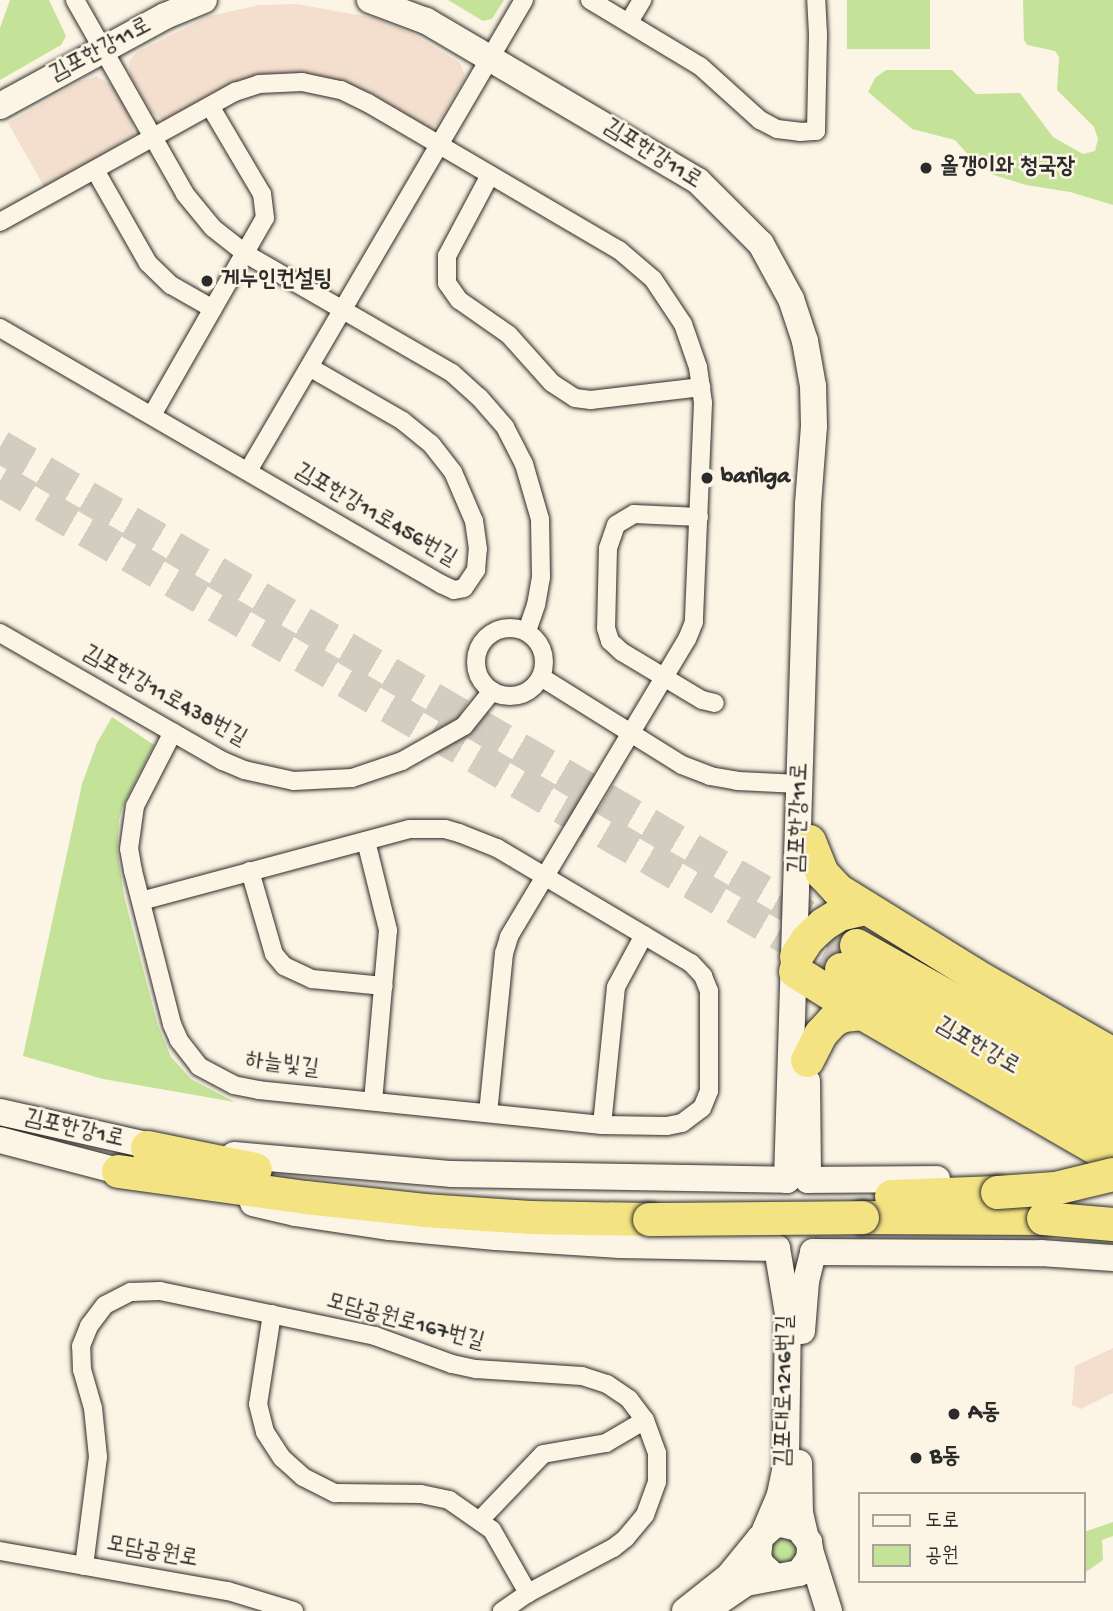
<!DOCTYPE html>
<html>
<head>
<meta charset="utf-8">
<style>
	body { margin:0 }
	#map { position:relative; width:1113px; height:1611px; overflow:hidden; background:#fcf5e5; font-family:"Gochi Hand","Poor Story",sans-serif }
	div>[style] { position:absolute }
	.built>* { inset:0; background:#f4dfce }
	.green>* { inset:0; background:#c5e299; transform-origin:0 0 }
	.highway-tunnel>* { height:33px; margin-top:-16.5px; transform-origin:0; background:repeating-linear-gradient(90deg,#d2cdc0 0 33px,transparent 0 50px) }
	.roads { filter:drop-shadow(0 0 2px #2b2b2b) drop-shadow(0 0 2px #2b2b2b) }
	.street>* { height:18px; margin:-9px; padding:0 9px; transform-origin:9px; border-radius:9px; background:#fcf5e5 }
	.street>.ring { margin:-9px; padding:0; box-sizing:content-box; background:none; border:18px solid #fcf5e5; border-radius:50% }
	.secondary>* { height:26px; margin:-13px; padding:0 13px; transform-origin:13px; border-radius:13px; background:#fcf5e5 }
	.highway>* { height:33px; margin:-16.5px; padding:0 16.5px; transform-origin:16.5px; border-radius:16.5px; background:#f4e382 }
	.bridges { filter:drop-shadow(0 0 2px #2b2b2b) drop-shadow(0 0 2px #2b2b2b) }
	.highway-bridge>* { height:33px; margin:-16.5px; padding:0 16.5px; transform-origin:16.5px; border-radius:16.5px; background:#f4e382 }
	.dots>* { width:19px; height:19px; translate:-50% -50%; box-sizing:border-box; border:4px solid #fcf5e5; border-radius:50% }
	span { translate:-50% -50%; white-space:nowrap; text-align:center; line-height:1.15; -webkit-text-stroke:5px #fcf5e5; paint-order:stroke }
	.street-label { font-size:23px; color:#2b2b2b }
	.poi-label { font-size:23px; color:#2b2b2b; font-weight:700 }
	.left { translate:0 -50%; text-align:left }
	.legend { position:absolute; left:858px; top:1492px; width:228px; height:91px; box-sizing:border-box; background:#fcf5e5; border:2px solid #a8a49b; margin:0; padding:9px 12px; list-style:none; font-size:21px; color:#2b2b2b }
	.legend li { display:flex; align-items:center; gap:14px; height:35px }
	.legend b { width:35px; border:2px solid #a8a49b }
</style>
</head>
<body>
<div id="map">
	<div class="built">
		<i style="clip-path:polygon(296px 4px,375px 18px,415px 35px,460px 63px,465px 75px,463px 81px,437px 124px,429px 130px,305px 76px,164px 121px,151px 112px,130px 74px,129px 61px,137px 52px,209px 16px,259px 5px)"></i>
		<i style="clip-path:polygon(97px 76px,113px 86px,132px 121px,134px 135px,46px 190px,8px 123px,81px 81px)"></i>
		<i style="clip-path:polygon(1113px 1348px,1113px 1393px,1081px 1409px,1072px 1405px,1075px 1366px)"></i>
	</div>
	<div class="green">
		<i style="clip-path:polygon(10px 0,49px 0,66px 36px,61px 45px,0 80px,0 28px)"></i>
		<i style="clip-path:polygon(448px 0,504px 0,492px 19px,483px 21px)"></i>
		<i style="left:847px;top:0;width:83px;height:49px"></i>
		<i style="clip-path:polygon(1023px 0,1113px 0,1113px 205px,1070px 192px,1026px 185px,994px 175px,973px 160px,955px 140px,912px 129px,868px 92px,875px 78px,886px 70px,952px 70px,976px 94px,1020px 93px,1053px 137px,1083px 154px,1095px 151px,1098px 139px,1094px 127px,1057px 90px,1059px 57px,1055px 51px,1027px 45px,1024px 40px)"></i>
		<i style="clip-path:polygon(112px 717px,154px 745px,123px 806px,119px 820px,117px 850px,124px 896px,158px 1026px,171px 1057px,191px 1079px,235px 1102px,103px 1079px,23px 1056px,82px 784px,97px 743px)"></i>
		<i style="clip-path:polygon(1113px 1522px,1113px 1536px,1102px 1540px,1103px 1560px,1083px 1574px,1084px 1532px)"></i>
		<i style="clip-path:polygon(788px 1535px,800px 1550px,793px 1564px,773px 1563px,769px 1543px,772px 1539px)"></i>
	</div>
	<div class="highway-tunnel">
		<i style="left:0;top:446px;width:991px;rotate:30.24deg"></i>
		<i style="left:0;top:480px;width:973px;rotate:30.18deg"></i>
	</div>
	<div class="roads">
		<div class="street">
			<i style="left:75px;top:0;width:223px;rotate:60.4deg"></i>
			<i style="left:185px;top:194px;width:44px;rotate:50.5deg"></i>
			<i style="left:213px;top:228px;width:42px;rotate:38.2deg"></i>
			<i style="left:246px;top:254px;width:238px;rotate:30deg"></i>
			<i style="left:452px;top:373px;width:36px;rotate:42deg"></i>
			<i style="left:479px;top:397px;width:40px;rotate:49deg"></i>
			<i style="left:505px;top:427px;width:42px;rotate:62.8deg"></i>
			<i style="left:524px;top:464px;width:57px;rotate:73.8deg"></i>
			<i style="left:540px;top:519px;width:58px;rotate:89deg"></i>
			<i style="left:541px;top:577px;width:28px;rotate:100deg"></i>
			<i style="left:536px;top:605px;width:28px;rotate:109deg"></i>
			<i style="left:590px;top:0;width:128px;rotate:31deg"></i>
			<i style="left:700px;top:66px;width:81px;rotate:42deg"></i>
			<i style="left:760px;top:120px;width:19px;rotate:28deg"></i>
			<i style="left:777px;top:129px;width:23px;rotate:7deg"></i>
			<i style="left:800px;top:132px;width:16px;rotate:-4deg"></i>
			<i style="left:816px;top:131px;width:97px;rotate:-88.8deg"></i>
			<i style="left:818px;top:34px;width:34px;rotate:-93deg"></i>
			<i style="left:629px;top:22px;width:26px;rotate:-59deg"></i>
			<i style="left:95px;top:170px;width:107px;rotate:60.3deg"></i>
			<i style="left:148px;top:263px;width:32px;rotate:44deg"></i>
			<i style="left:171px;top:285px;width:48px;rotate:29.7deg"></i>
			<i style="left:490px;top:175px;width:92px;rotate:118deg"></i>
			<i style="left:447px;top:256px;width:27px;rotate:90deg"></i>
			<i style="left:447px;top:283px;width:21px;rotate:55deg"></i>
			<i style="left:459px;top:300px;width:61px;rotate:35deg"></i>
			<i style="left:509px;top:335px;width:64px;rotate:48.1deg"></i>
			<i style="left:552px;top:383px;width:27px;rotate:33deg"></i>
			<i style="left:575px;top:398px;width:16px;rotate:7deg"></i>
			<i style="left:591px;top:400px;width:111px;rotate:-6.7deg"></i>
			<i style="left:0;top:222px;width:269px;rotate:-29deg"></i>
			<i style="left:235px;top:92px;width:25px;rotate:-18deg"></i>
			<i style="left:259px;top:84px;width:43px;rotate:-2.7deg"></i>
			<i style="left:302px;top:82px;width:40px;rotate:12deg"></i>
			<i style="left:341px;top:90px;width:30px;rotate:26deg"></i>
			<i style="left:368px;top:103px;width:291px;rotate:30.4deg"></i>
			<i style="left:619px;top:250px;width:45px;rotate:40.5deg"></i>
			<i style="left:653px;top:279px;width:54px;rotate:56.3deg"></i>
			<i style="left:683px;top:324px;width:46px;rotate:70.8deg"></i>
			<i style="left:698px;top:367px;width:36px;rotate:82deg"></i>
			<i style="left:703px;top:403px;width:219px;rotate:92.4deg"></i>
			<i style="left:694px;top:622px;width:18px;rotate:112deg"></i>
			<i style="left:687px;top:639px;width:347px;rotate:120.9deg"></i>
			<i style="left:509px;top:937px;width:17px;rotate:107deg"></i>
			<i style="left:504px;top:953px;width:160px;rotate:95.7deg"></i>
			<i style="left:0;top:328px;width:510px;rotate:30.14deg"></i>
			<i style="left:441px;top:584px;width:14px;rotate:25deg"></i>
			<i style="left:454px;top:590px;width:10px;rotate:-11deg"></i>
			<i style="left:464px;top:588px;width:22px;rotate:-56deg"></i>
			<i style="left:476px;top:570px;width:21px;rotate:-85deg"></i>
			<i style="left:478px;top:549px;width:28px;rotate:-98deg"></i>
			<i style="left:474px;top:521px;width:53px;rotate:-113.2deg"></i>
			<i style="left:453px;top:472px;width:36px;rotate:-128deg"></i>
			<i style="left:431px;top:444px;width:36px;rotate:-141deg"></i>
			<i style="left:403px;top:421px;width:108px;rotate:-150.1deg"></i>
			<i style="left:152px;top:415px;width:227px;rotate:-60.2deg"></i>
			<i style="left:265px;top:218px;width:24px;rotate:-97deg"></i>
			<i style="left:262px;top:194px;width:102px;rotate:-120.6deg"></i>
			<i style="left:248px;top:471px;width:546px;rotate:-59.63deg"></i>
			<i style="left:699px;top:517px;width:65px;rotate:-177.4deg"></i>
			<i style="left:634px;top:514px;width:21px;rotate:149deg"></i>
			<i style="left:616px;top:525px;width:24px;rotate:109deg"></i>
			<i style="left:608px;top:548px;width:80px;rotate:91.4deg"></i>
			<i style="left:606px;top:628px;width:14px;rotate:73deg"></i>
			<i style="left:610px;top:641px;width:16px;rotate:43deg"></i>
			<i style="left:622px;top:652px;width:93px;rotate:31deg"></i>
			<i style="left:702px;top:700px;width:13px;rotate:13deg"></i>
			<i class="ring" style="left:476px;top:628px;width:50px;height:50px"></i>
			<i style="left:0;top:633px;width:257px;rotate:29.9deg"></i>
			<i style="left:223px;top:761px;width:23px;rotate:23deg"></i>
			<i style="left:244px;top:770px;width:51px;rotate:12.4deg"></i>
			<i style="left:294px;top:781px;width:58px;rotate:-3deg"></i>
			<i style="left:352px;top:778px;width:53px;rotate:-18.8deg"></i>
			<i style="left:402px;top:761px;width:71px;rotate:-29.4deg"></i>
			<i style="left:464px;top:726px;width:45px;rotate:-51.3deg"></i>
			<i style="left:541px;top:677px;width:166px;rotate:32deg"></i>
			<i style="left:682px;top:765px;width:30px;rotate:21deg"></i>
			<i style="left:710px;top:776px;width:27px;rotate:10deg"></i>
			<i style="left:737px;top:781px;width:63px;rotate:2.7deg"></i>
			<i style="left:366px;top:841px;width:92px;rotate:76.1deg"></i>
			<i style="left:388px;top:930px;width:171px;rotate:95deg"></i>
			<i style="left:250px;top:871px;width:86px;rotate:73.9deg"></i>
			<i style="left:274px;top:954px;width:16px;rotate:50deg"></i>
			<i style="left:284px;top:966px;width:31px;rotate:25deg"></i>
			<i style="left:312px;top:979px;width:72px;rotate:5.6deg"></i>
			<i style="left:141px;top:901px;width:278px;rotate:-15deg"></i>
			<i style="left:410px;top:829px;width:35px"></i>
			<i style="left:445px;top:829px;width:15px;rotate:16deg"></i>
			<i style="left:459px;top:833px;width:41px;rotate:21.5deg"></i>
			<i style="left:497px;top:848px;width:226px;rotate:30.7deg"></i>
			<i style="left:691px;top:963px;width:18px;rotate:47deg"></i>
			<i style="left:703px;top:976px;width:16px;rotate:68deg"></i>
			<i style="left:709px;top:991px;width:100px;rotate:90deg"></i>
			<i style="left:709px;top:1091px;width:18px;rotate:112deg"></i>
			<i style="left:702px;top:1108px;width:25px;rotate:143deg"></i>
			<i style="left:682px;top:1123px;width:16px;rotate:169deg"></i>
			<i style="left:666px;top:1126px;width:64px;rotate:-179.1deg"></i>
			<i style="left:602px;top:1125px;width:345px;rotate:-174.2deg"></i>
			<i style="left:259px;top:1090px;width:25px;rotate:-169deg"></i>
			<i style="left:234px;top:1085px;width:40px;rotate:-152deg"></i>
			<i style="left:199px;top:1066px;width:33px;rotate:-128deg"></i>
			<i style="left:179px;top:1040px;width:17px;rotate:-114deg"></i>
			<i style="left:172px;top:1024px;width:158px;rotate:-104.3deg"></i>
			<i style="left:133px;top:871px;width:22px;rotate:-100deg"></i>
			<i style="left:129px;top:849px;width:43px;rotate:-82.1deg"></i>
			<i style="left:135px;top:806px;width:83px;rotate:-62.8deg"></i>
			<i style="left:602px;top:1125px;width:139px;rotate:-84.2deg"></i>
			<i style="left:616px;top:987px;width:59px;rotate:-61.7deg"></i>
			<i style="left:272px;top:1314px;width:91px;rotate:98.8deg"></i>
			<i style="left:258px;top:1404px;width:29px;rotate:76deg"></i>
			<i style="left:265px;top:1432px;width:31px;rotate:57deg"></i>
			<i style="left:282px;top:1458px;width:28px;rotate:42deg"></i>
			<i style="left:303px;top:1477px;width:36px;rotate:27deg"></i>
			<i style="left:335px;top:1493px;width:86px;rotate:0.7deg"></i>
			<i style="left:421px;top:1494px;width:29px;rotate:12deg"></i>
			<i style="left:449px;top:1500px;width:52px;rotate:34.9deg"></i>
			<i style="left:492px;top:1530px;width:73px;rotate:60.3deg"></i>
			<i style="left:480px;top:1520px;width:91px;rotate:-46.3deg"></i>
			<i style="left:543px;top:1454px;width:64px;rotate:-9.9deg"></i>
			<i style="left:606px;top:1443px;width:45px;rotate:-30.5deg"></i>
			<i style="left:0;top:1551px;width:231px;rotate:10deg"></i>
			<i style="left:228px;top:1591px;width:69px;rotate:16.9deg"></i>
			<i style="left:84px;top:1566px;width:110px;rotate:-82.7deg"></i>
			<i style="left:98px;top:1457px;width:49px;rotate:-95.8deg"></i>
			<i style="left:93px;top:1408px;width:40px;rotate:-106deg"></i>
			<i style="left:82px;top:1370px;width:24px;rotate:-92deg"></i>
			<i style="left:81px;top:1346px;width:22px;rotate:-68deg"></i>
			<i style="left:89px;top:1326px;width:26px;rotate:-53deg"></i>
			<i style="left:105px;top:1305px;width:29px;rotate:-27deg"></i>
			<i style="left:131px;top:1292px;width:29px;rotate:-2deg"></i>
			<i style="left:160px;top:1291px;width:220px;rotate:11.8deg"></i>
			<i style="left:375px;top:1336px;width:82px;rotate:20deg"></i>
			<i style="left:452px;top:1364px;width:25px;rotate:12deg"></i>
			<i style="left:476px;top:1369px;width:106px;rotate:3.8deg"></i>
			<i style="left:582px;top:1376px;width:26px;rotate:18deg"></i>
			<i style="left:607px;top:1384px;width:27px;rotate:34deg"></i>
			<i style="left:629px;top:1399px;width:26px;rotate:53deg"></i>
			<i style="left:645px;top:1420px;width:35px;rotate:70deg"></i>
			<i style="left:657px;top:1453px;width:29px;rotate:90deg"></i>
			<i style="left:657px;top:1482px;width:35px;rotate:110deg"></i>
			<i style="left:645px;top:1515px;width:30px;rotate:130deg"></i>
			<i style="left:626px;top:1538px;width:16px;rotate:142deg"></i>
			<i style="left:613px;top:1548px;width:96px;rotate:152.1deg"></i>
			<i style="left:528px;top:1593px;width:32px;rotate:145deg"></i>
		</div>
		<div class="secondary">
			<i style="left:0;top:106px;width:188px;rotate:-28.6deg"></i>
			<i style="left:165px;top:16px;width:42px;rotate:-22.3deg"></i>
			<i style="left:807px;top:1081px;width:99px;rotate:89.4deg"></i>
			<i style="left:808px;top:1180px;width:129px;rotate:-0.4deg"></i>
			<i style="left:0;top:1112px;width:168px;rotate:12.7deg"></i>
			<i style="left:0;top:1140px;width:142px;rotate:14.7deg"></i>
			<i style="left:234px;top:1155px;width:219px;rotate:5deg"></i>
			<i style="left:452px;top:1174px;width:335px;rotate:1deg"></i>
			<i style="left:787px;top:1180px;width:676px;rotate:-88.22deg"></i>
			<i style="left:808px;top:504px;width:78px;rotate:-85.6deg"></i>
			<i style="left:814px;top:426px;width:40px;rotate:-91.4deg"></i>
			<i style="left:813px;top:386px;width:46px;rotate:-100.1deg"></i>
			<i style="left:805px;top:341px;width:44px;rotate:-108.4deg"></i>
			<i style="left:791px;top:299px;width:63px;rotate:-118.6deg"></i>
			<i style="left:761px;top:244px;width:89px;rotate:-135deg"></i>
			<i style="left:698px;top:181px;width:316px;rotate:-149.5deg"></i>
			<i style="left:426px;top:21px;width:60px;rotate:-159.4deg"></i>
			<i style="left:253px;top:1203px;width:43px;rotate:13.4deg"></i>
			<i style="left:295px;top:1213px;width:96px;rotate:8.4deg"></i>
			<i style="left:390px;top:1227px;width:106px;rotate:5.4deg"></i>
			<i style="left:496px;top:1237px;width:124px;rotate:3.7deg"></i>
			<i style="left:620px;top:1245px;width:157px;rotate:1.1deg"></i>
			<i style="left:777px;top:1248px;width:67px;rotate:80.5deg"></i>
			<i style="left:788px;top:1314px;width:152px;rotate:90.8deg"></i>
			<i style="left:786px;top:1466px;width:30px;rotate:102deg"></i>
			<i style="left:780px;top:1495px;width:39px;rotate:113deg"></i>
			<i style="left:802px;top:1331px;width:50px;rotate:-85.4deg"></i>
			<i style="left:806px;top:1281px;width:30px;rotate:-76deg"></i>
			<i style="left:813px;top:1252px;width:228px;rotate:0.3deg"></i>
			<i style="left:1041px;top:1253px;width:72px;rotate:4deg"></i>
			<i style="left:799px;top:1463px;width:50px;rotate:88.9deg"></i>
			<i style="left:800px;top:1513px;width:22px;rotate:77deg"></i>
			<i style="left:810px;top:1550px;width:64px;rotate:72.7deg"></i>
			<i style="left:685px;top:1611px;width:56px;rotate:-38.5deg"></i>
			<i style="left:729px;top:1576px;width:49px;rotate:-50.8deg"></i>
			<i style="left:705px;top:1611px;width:50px;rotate:-34.3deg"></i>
			<i style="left:746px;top:1583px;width:54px;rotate:-10.7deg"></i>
			<i style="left:799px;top:1573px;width:17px;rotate:-54deg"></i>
			<i style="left:809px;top:1559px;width:9px;rotate:-84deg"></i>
			<i style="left:810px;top:1550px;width:8px;rotate:-97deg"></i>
			<i style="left:809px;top:1542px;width:18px;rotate:-128deg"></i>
			<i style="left:798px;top:1528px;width:17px;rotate:-167deg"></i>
			<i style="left:781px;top:1524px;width:8px;rotate:166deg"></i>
			<i style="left:773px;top:1526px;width:18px;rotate:137deg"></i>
			<i style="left:760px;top:1538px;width:18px;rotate:96deg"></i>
			<i style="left:758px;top:1556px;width:9px;rotate:69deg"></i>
			<i style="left:761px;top:1564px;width:16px;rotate:43deg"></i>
		</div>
		<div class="highway">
			<i style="left:809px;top:841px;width:35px;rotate:68deg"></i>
			<i style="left:822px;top:873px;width:23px;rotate:47deg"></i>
			<i style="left:838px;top:890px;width:161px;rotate:31.8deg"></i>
			<i style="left:975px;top:975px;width:159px;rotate:29.8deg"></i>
			<i style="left:856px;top:945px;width:295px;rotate:29.3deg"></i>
			<i style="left:796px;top:956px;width:20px;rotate:-57deg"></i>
			<i style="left:807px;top:939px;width:22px;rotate:-43deg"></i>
			<i style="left:823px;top:924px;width:19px;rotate:-32deg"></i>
			<i style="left:839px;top:914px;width:27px;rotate:-13deg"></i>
			<i style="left:841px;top:969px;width:314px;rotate:29.8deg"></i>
			<i style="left:795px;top:971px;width:79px;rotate:32.1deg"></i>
			<i style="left:862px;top:1013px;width:290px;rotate:30deg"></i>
			<i style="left:807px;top:1060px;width:29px;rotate:-63deg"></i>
			<i style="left:820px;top:1034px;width:19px;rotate:-47deg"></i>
			<i style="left:833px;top:1020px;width:11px;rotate:-27deg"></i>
			<i style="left:843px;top:1015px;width:19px;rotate:-6deg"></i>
			<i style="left:147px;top:1147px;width:110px;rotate:11.5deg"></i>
			<i style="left:118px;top:1171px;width:189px;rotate:7.9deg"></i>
			<i style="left:305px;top:1197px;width:120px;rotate:6.2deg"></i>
			<i style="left:424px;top:1210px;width:106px;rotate:3.8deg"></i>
			<i style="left:530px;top:1217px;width:119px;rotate:1deg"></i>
			<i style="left:891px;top:1196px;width:106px;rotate:-2.2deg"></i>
			<i style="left:862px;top:1217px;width:181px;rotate:0.3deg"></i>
		</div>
	</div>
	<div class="bridges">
		<div class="highway-bridge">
			<i style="left:997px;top:1192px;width:58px;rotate:-3.9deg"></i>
			<i style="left:1055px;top:1188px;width:60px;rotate:-13.6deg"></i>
			<i style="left:1043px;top:1218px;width:70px;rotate:4.9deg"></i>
			<i style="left:649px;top:1219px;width:213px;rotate:-0.5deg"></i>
		</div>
	</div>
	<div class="dots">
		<i style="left:926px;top:168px;background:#2b2b2b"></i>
		<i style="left:207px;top:281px;background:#2b2b2b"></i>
		<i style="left:707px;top:478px;background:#2b2b2b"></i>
		<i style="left:954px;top:1414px;background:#2b2b2b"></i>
		<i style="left:916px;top:1458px;background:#2b2b2b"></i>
	</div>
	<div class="street-label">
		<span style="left:101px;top:51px;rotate:-28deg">김포한강11로</span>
		<span style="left:652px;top:155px;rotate:32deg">김포한강11로</span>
		<span style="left:375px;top:516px;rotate:30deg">김포한강11로456번길</span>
		<span style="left:164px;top:697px;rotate:29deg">김포한강11로438번길</span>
		<span style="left:800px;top:818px;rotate:-88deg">김포한강11로</span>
		<span style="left:977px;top:1047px;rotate:30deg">김포한강로</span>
		<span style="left:282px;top:1066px;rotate:7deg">하늘빛길</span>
		<span style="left:74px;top:1130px;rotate:13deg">김포한강1로</span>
		<span style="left:405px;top:1323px;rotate:15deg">모담공원로167번길</span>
		<span style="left:786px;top:1391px;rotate:-89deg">김포대로1216번길</span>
		<span style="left:152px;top:1553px;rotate:10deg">모담공원로</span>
	</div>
	<div class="poi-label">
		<span class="left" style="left:940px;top:168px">올갱이와 청국장</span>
		<span class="left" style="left:221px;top:281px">게누인컨설팅</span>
		<span class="left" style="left:721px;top:478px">barilga</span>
		<span class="left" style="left:968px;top:1414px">A동</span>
		<span class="left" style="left:930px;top:1458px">B동</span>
	</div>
	<ul class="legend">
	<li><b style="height:9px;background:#fcf5e5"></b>도로</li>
	<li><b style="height:19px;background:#c5e299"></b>공원</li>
	</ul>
</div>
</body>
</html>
